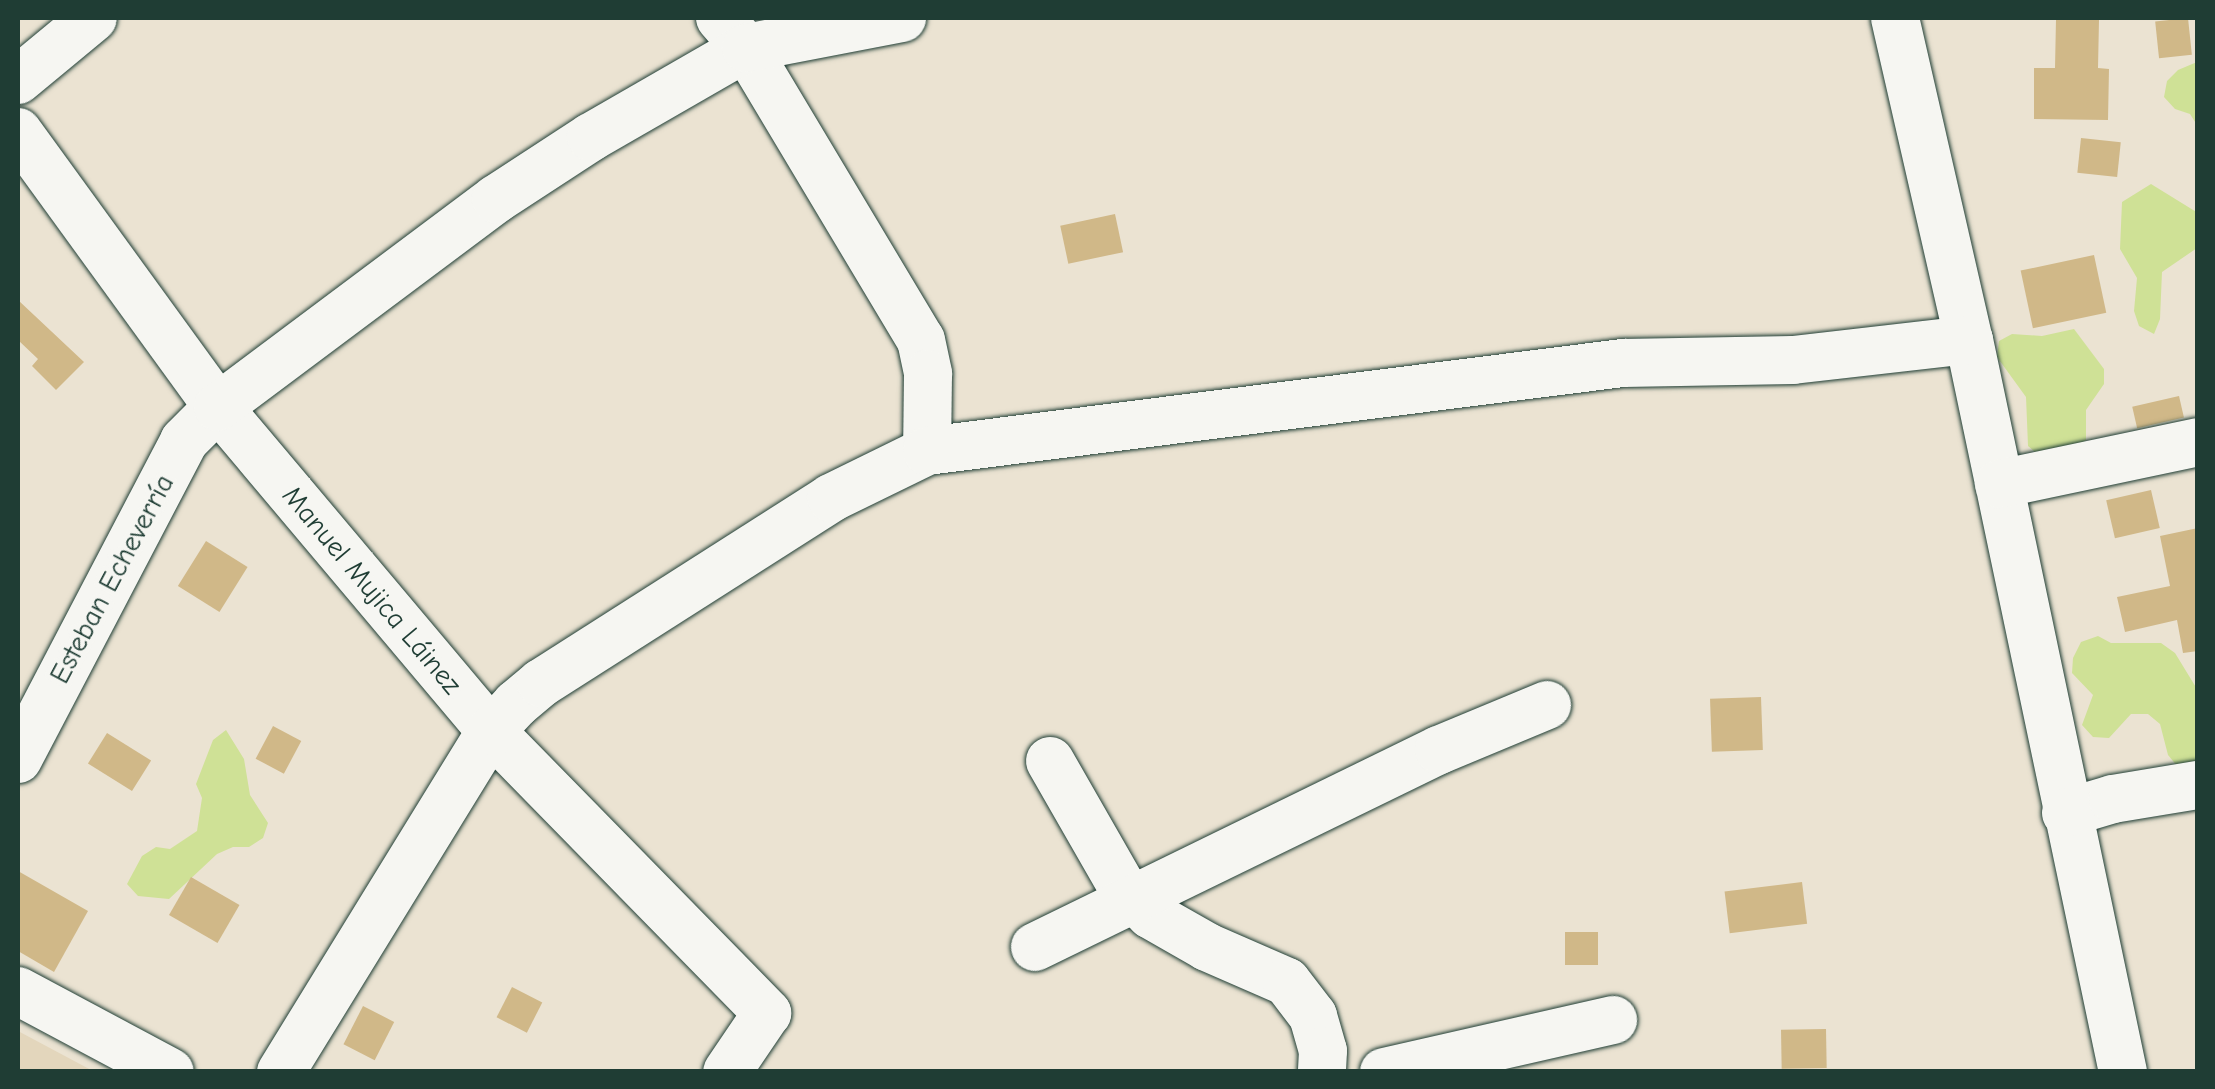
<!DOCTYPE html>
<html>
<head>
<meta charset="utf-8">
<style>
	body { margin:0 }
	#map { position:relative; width:2215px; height:1089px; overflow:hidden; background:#ebe3d2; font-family:"Comic Neue",sans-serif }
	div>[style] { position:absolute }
	.built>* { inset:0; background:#e3d6bc }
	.green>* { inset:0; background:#cfe196 }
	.building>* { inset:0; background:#d0b888; transform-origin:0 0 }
	.roads { filter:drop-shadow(0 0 2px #1f3d34) drop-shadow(0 0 2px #1f3d34) }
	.minor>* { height:48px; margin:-24px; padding:0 24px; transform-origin:24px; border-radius:24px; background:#f6f6f2 }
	span { translate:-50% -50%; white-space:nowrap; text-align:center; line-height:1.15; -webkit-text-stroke:10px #f6f6f2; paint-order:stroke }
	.street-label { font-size:28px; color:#1f3d34 }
	.frame { position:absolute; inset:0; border:20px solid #1f3d34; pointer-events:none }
</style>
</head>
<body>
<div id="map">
	<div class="built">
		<i style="clip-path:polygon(18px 1031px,93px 1071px,18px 1071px)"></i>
	</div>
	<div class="green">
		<i style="clip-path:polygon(2197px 62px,2197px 125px,2190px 114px,2175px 109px,2164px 97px,2167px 81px,2178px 70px)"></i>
		<i style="clip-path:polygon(2151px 184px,2198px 213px,2197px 248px,2162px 272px,2160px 319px,2154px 334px,2139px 326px,2134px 311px,2137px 278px,2120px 249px,2122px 202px)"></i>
		<i style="clip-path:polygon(2074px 329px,2104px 369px,2104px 384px,2086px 410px,2086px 440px,2074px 452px,2041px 457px,2028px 446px,2026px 397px,1997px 357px,1999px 341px,2012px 334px,2042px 336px)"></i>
		<i style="clip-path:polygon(2098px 636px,2111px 643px,2161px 643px,2175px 653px,2197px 689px,2197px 761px,2194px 766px,2178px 767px,2168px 755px,2160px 724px,2148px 714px,2131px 714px,2109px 738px,2093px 737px,2082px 725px,2093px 695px,2072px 673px,2073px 658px,2081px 642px)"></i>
		<i style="clip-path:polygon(226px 730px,244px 759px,250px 795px,268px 823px,263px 838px,249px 847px,233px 847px,217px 854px,169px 899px,138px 896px,127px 884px,142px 856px,156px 847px,170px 849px,197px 831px,202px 798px,196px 784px,213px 740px)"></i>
	</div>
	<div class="building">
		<i style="left:2188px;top:18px;width:37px;height:33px;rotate:84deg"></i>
		<i style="clip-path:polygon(2056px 19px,2099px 20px,2098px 68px,2109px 69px,2108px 120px,2034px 119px,2034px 68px,2055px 68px)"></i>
		<i style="left:2081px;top:138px;width:40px;height:35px;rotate:6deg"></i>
		<i style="left:1115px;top:214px;width:39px;height:56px;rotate:78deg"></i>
		<i style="left:2094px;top:255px;width:59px;height:75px;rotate:78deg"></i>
		<i style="clip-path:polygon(18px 300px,84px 362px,56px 390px,32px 366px,38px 359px,18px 340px)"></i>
		<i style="left:2179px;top:396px;width:22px;height:48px;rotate:77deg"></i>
		<i style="left:2151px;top:490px;width:39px;height:46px;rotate:77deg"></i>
		<i style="clip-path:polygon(2198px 528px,2198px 651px,2183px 653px,2177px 620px,2125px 632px,2117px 597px,2170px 586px,2160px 536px)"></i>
		<i style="left:206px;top:541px;width:49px;height:53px;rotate:32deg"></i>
		<i style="left:1761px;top:697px;width:53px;height:51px;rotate:88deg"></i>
		<i style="left:273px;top:726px;width:32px;height:37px;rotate:28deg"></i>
		<i style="left:107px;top:733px;width:52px;height:36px;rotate:32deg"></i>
		<i style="clip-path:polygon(18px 871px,88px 911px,54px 972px,18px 951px)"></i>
		<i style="left:191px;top:877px;width:56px;height:44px;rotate:30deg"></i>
		<i style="left:1802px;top:882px;width:42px;height:78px;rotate:83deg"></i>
		<i style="left:1565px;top:932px;width:33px;height:33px"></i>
		<i style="left:512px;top:987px;width:34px;height:34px;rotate:27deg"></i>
		<i style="left:363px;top:1006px;width:35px;height:43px;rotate:27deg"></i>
		<i style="left:1826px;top:1029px;width:39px;height:45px;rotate:89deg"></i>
	</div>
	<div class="roads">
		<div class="minor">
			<i style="left:720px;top:18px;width:40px;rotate:49deg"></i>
			<i style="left:746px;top:48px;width:340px;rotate:59.1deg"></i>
			<i style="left:921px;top:340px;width:35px;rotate:78deg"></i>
			<i style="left:928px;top:374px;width:77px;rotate:90.7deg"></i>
			<i style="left:1895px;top:18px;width:330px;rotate:77.1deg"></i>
			<i style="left:1969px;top:340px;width:748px;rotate:78.12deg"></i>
			<i style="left:18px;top:80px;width:97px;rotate:-39.6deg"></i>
			<i style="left:18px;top:132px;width:340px;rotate:54deg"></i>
			<i style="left:218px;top:407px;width:424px;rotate:49.9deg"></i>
			<i style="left:491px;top:731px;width:395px;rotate:45.6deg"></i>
			<i style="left:767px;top:1013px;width:71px;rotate:124.1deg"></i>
			<i style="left:1999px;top:484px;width:203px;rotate:-11.9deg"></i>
			<i style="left:18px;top:759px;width:359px;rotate:-62.4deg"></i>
			<i style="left:184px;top:441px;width:48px;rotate:-45deg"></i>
			<i style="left:218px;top:407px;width:347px;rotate:-36.8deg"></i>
			<i style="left:496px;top:199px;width:113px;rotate:-33.1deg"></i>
			<i style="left:591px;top:137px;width:179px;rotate:-29.9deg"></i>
			<i style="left:746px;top:48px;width:159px;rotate:-10.9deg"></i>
			<i style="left:1050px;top:761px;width:143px;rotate:60.2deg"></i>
			<i style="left:1121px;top:885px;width:42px;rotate:45deg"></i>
			<i style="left:1151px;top:915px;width:64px;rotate:29.7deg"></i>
			<i style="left:1207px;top:947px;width:87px;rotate:23.6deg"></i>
			<i style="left:1287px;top:982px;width:43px;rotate:52.6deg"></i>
			<i style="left:1313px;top:1016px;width:36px;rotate:74deg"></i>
			<i style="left:1323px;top:1051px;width:21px;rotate:93deg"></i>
			<i style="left:2066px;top:813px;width:49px;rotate:-16.6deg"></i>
			<i style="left:2113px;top:799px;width:86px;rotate:-9.4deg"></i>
			<i style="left:1035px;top:947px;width:449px;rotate:-26deg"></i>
			<i style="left:1439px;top:750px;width:117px;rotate:-22.6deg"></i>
			<i style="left:18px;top:991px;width:172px;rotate:28.1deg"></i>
			<i style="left:281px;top:1072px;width:400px;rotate:-58.4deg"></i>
			<i style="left:491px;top:731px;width:37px;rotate:-47deg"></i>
			<i style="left:516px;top:704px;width:33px;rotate:-40deg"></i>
			<i style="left:541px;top:683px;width:344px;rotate:-32.5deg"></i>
			<i style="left:831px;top:498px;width:107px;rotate:-26.1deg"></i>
			<i style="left:927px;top:451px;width:702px;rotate:-7.21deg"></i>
			<i style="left:1623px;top:363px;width:170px;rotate:-1deg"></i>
			<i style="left:1793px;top:360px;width:177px;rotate:-6.5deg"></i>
			<i style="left:1384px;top:1072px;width:235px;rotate:-12.8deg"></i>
		</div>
	</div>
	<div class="street-label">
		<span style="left:112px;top:579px;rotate:-62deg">Esteban Echeverría</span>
		<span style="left:372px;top:590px;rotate:50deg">Manuel Mujica Láinez</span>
	</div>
	<div class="frame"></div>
</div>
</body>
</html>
